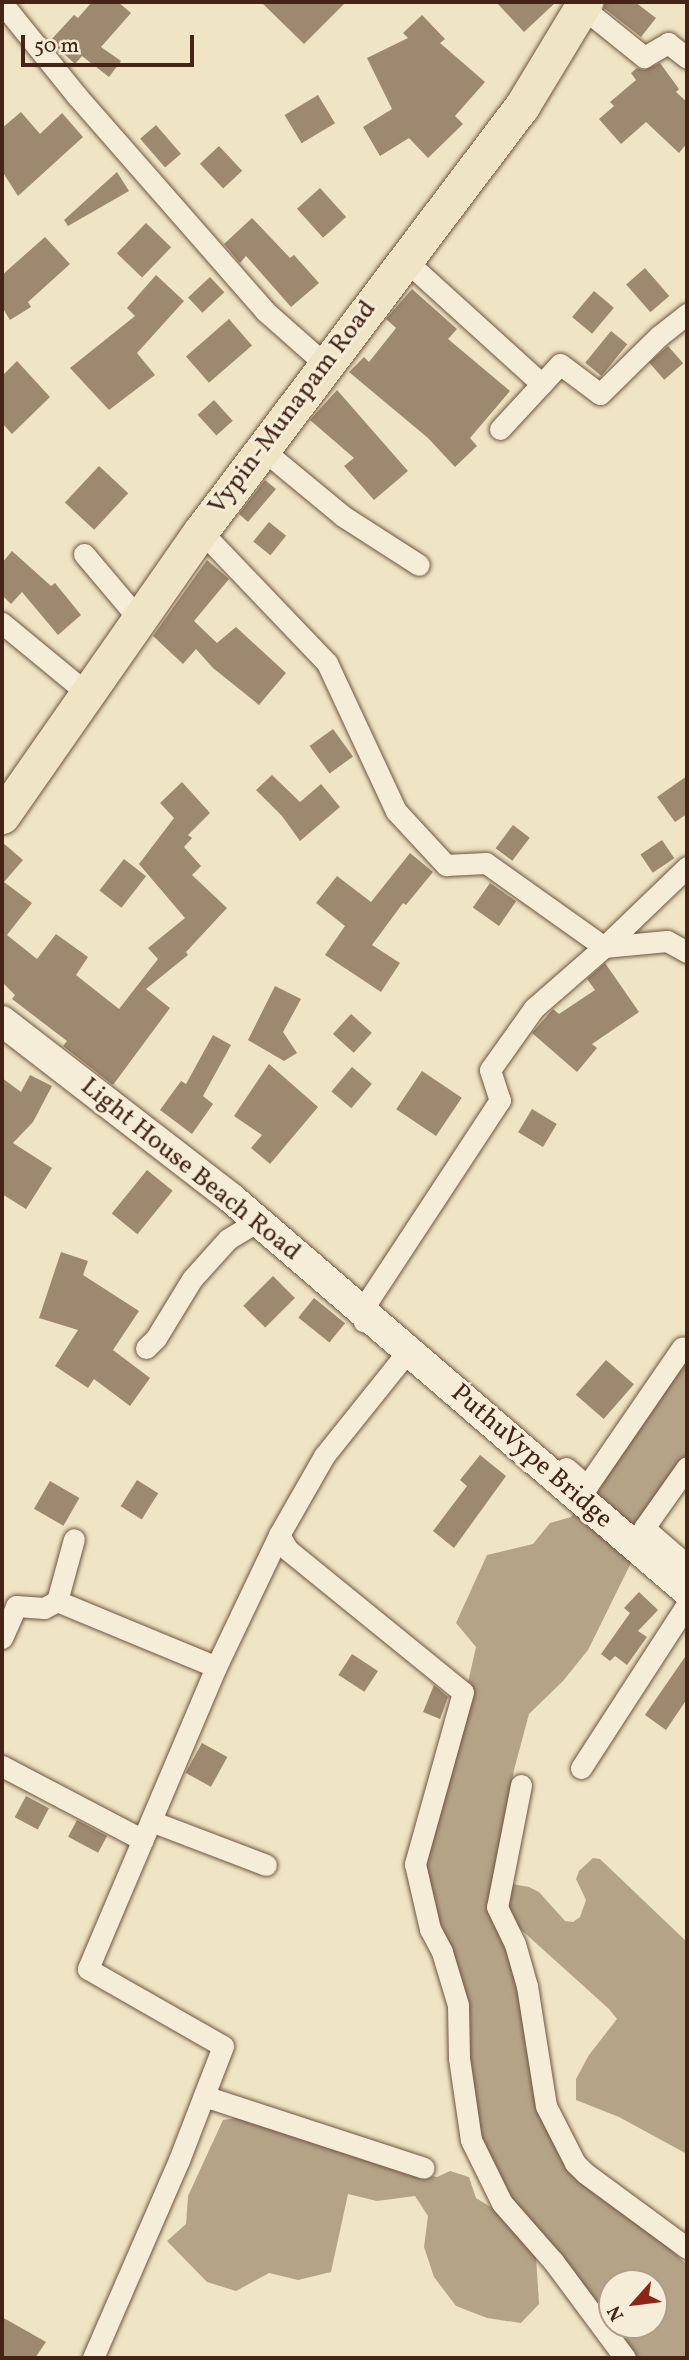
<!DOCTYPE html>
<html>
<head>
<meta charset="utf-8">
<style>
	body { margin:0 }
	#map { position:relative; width:689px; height:2360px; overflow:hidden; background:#efe4c3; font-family:Vollkorn,serif }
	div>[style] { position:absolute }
	.water>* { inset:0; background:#b5a388 }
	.building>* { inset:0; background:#9d8870; transform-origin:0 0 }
	.roads { filter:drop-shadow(0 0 2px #705441) drop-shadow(0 0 2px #705441) }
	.street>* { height:21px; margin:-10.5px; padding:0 10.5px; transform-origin:10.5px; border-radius:10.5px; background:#f5edd8 }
	.secondary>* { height:30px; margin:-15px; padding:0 15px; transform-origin:15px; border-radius:15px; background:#f5edd8 }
	.primary>* { height:35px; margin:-17.5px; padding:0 17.5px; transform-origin:17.5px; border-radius:17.5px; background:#efe4c3 }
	span { translate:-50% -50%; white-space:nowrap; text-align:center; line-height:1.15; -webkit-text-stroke:6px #f5edd8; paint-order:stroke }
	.street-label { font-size:26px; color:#452416 }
	.frame { position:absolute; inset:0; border:4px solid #452416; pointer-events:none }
	.north { position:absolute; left:598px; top:2269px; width:70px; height:70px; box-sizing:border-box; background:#f5edd8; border:2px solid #af9d8a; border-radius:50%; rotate:242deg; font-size:19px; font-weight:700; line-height:28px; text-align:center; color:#452416 }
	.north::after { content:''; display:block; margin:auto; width:24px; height:32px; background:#8f2418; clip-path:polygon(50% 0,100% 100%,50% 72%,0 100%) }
	.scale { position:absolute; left:21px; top:35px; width:173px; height:32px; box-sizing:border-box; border:4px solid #452416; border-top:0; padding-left:9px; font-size:21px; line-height:24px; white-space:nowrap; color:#452416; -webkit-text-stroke:5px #f5edd8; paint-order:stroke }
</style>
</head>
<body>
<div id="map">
	<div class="water">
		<i style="clip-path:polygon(evenodd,687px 1352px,687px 1453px,619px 1548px,631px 1563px,588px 1650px,563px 1681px,529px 1714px,514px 1770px,492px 1903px,512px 1957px,553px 2138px,687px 2265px,687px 2358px,634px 2358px,515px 2212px,473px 2128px,424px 1857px,455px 1740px,476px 1647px,456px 1623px,487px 1555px,533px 1544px,550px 1523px,571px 1517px,687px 1352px,612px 2283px,654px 2283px,654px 2325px,612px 2325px,612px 2283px)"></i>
		<i style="clip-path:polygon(593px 1858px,600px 1859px,687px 1942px,687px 2154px,619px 2117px,576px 2100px,576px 2079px,589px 2055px,617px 2019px,609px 2009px,517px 1926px,505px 1905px,506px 1889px,512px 1884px,529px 1887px,539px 1892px,565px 1921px,573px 1922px,580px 1917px,586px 1900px,576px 1879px,579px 1871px)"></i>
		<i style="clip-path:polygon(243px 2117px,393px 2168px,437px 2177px,450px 2171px,469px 2177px,476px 2198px,502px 2214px,536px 2256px,539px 2304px,521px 2323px,487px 2318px,456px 2306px,434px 2277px,424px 2247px,428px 2216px,415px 2196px,377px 2201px,348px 2194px,331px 2272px,298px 2280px,269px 2273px,236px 2291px,207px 2282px,167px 2241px,186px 2224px,188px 2196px,223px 2120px)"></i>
	</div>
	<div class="building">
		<i style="clip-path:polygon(92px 2px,118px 2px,131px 13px,101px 47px,121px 61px,109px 77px,82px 56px,75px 64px,50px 41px,74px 15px,78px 18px)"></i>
		<i style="clip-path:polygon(261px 2px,346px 2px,304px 44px)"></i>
		<i style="clip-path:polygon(496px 2px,556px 2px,524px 32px)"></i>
		<i style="clip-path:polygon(605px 2px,635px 2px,656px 18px,641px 37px,604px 8px)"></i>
		<i style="clip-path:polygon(422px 15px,445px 39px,440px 43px,485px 82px,455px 116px,463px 124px,428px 158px,409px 138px,380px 156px,363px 127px,392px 109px,367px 58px,408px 38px,403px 33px)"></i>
		<i style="clip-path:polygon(660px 63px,679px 89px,676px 92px,687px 102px,687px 143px,679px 153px,646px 122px,621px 144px,599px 119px,614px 106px,610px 102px,636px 80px,631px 73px,637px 68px,644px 70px)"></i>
		<i style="left:318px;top:95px;width:33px;height:39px;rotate:59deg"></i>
		<i style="clip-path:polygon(21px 112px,40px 134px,62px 113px,83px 137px,18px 196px,2px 171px,2px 128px)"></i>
		<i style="left:156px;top:125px;width:38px;height:21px;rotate:49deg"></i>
		<i style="left:219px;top:146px;width:34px;height:26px;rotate:47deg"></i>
		<i style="clip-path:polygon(117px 172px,129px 191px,68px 226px,64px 220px)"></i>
		<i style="left:320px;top:188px;width:39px;height:31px;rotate:48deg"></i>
		<i style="clip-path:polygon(252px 218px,290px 258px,294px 255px,319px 283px,291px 307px,246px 256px,240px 263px,224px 244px)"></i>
		<i style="left:146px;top:223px;width:35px;height:42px;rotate:44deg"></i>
		<i style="clip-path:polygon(45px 237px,70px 264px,28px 302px,31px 307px,10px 320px,2px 307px,2px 275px)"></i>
		<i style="left:645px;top:268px;width:37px;height:25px;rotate:49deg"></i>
		<i style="clip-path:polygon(156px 275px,184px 301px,137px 353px,155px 375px,109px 410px,70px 368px,135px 316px,127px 308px)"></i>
		<i style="left:210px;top:277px;width:21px;height:30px;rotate:47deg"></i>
		<i style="clip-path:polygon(412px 289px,457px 329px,448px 339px,510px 391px,470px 438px,477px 446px,455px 467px,428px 438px,349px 372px,364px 357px,369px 362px,396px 328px,386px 319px)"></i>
		<i style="left:594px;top:291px;width:26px;height:34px;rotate:40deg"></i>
		<i style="left:229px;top:319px;width:35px;height:57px;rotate:49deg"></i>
		<i style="left:611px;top:331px;width:21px;height:41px;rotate:39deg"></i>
		<i style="left:668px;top:346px;width:23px;height:25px;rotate:49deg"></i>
		<i style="clip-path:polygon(17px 361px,50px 397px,12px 434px,2px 423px,2px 376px)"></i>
		<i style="clip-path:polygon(337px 390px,408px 471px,374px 500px,344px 466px,354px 458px,310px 420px)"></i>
		<i style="left:214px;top:400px;width:28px;height:22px;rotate:48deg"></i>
		<i style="left:99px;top:466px;width:40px;height:50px;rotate:43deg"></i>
		<i style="clip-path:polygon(265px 480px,276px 489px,248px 522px,239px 514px)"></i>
		<i style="left:269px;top:522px;width:22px;height:25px;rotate:39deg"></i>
		<i style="clip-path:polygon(12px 551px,51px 586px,55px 583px,81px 615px,58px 635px,22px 592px,11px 604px,2px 595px,2px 563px)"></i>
		<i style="clip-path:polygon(207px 560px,229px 579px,194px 621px,217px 643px,236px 627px,286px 673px,259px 705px,213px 668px,196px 649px,183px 664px,153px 636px)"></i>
		<i style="left:333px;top:729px;width:34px;height:29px;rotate:54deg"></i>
		<i style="clip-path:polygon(272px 775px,300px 802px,321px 784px,340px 807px,300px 841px,282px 816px,256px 790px)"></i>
		<i style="clip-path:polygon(687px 776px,687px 814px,675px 822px,657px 797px)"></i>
		<i style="clip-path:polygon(182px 782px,210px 813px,188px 835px,192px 838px,184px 847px,201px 866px,192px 875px,227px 908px,186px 952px,188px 955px,146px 989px,170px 1008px,113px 1085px,63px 1046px,67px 1041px,12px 999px,15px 995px,2px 982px,2px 842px,23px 860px,4px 882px,32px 903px,7px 935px,37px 959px,56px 934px,88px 957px,76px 975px,119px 1009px,158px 959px,148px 948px,185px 918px,139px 864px,174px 818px,160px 803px)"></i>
		<i style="left:513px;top:825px;width:21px;height:29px;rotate:37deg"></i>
		<i style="left:662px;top:840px;width:22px;height:26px;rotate:56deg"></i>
		<i style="clip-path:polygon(410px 853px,433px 872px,406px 905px,403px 903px,372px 945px,400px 963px,381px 992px,325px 955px,345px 926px,316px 903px,337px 876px,371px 902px)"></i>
		<i style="left:124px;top:859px;width:28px;height:40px;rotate:38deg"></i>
		<i style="left:490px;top:883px;width:32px;height:30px;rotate:35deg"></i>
		<i style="clip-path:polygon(605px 963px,639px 1012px,592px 1044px,597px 1048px,577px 1072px,532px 1033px,553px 1009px,559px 1014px,595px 990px,587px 979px)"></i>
		<i style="clip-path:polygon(275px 986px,301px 999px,283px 1032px,297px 1053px,284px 1061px,248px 1040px)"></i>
		<i style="left:351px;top:1014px;width:28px;height:27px;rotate:42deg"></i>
		<i style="clip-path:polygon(213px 1035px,231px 1045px,203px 1096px,213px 1104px,192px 1134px,160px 1110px,181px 1081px,186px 1084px)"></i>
		<i style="clip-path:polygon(269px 1064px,318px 1107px,270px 1164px,251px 1148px,262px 1135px,234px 1116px)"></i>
		<i style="left:352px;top:1067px;width:26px;height:32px;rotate:40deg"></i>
		<i style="left:422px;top:1071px;width:48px;height:46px;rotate:34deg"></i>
		<i style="clip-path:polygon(30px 1075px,52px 1086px,33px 1122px,13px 1143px,52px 1168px,26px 1209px,2px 1194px,2px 1078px,21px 1092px)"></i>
		<i style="left:532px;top:1109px;width:29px;height:27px;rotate:31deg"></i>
		<i style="left:147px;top:1170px;width:33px;height:56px;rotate:39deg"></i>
		<i style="clip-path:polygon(61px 1252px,88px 1261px,83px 1275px,139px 1311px,113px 1350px,150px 1378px,130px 1406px,94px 1379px,88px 1388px,55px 1366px,78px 1330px,39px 1318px)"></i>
		<i style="left:273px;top:1276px;width:31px;height:42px;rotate:45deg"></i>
		<i style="left:314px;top:1298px;width:40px;height:25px;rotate:39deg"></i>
		<i style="left:606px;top:1360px;width:37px;height:46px;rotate:41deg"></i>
		<i style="clip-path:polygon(480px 1455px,506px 1476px,454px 1548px,433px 1531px,467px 1486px,460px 1480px)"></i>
		<i style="left:137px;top:1480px;width:25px;height:31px;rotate:32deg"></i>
		<i style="left:50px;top:1481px;width:34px;height:32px;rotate:30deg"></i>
		<i style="clip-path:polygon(639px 1592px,658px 1610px,638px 1631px,647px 1637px,627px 1665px,615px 1656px,610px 1661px,601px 1654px,630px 1613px,624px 1608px)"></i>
		<i style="left:352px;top:1654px;width:31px;height:25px;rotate:33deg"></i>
		<i style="clip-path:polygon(687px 1654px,687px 1699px,666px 1730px,645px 1715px)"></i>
		<i style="clip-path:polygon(434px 1685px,448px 1697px,440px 1719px,423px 1712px)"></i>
		<i style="left:202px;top:1743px;width:29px;height:34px;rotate:29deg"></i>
		<i style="left:26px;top:1796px;width:26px;height:24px;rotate:28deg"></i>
		<i style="left:77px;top:1820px;width:34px;height:19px;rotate:28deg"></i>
		<i style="clip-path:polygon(2px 2317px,46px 2342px,35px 2358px,2px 2358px)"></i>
	</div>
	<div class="roads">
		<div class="street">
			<i style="left:2px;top:3px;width:119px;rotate:51.1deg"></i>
			<i style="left:77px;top:96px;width:286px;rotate:48.8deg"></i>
			<i style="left:265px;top:311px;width:80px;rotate:41.5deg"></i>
			<i style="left:582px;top:7px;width:80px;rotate:38.9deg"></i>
			<i style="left:644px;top:57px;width:28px;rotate:-30deg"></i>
			<i style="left:668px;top:43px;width:24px;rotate:38deg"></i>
			<i style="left:404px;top:259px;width:186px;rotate:42.2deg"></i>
			<i style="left:500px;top:429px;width:88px;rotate:-47.3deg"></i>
			<i style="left:560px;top:364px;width:50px;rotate:36.9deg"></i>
			<i style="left:600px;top:394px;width:83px;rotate:-44.5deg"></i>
			<i style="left:659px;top:336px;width:36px;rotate:-38deg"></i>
			<i style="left:262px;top:449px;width:105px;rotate:39.6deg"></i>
			<i style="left:343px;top:516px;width:90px;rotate:32.8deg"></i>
			<i style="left:201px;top:531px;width:182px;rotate:46.3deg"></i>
			<i style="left:327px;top:663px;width:163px;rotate:65deg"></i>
			<i style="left:396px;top:811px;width:74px;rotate:47.2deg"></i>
			<i style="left:446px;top:865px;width:40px;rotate:-2.9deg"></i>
			<i style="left:486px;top:863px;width:145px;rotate:35.4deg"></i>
			<i style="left:604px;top:947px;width:93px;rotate:138.9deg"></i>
			<i style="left:534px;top:1008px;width:76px;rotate:125.4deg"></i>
			<i style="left:490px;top:1070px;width:32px;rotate:72deg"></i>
			<i style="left:500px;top:1100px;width:254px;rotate:123.3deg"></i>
			<i style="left:361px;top:1312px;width:10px;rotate:73deg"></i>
			<i style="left:84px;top:554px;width:85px;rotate:49.8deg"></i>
			<i style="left:2px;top:623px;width:112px;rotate:39.5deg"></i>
			<i style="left:687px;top:867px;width:115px;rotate:136.1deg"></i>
			<i style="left:604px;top:947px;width:63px;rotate:-5.4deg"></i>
			<i style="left:667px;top:941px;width:23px;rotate:29deg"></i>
			<i style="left:146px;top:1348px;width:14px;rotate:-45deg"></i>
			<i style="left:156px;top:1338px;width:69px;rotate:-58.6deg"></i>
			<i style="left:192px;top:1279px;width:54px;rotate:-48deg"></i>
			<i style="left:228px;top:1239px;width:35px;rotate:-31deg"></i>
			<i style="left:400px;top:1361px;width:122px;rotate:128.7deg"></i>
			<i style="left:324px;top:1456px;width:91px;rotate:119.7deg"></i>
			<i style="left:279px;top:1535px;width:17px;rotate:59deg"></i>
			<i style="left:288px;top:1550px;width:225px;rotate:39.1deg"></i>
			<i style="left:463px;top:1692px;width:179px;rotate:105.6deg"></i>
			<i style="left:415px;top:1864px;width:67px;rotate:77deg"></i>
			<i style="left:430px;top:1929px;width:26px;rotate:62deg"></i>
			<i style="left:442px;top:1952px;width:55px;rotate:73.2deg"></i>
			<i style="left:458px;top:2005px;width:53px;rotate:88.9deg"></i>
			<i style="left:459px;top:2058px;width:83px;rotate:81.7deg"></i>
			<i style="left:471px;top:2140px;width:70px;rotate:63.8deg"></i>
			<i style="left:502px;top:2203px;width:77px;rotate:48.7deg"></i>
			<i style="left:553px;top:2261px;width:121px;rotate:53.4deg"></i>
			<i style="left:687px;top:1467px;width:75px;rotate:125.2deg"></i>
			<i style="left:644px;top:1528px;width:57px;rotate:40.7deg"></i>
			<i style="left:566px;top:1468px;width:28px;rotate:41deg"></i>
			<i style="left:587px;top:1486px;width:168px;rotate:-55.5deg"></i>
			<i style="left:57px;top:1601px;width:172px;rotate:22.5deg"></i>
			<i style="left:216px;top:1667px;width:328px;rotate:113deg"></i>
			<i style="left:88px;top:1969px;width:155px;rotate:29.7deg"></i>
			<i style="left:223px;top:2046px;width:122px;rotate:111.1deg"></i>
			<i style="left:179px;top:2160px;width:216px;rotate:113.5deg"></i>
			<i style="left:2px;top:1638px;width:35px;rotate:-66deg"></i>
			<i style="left:16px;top:1606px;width:28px;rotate:4deg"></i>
			<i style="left:44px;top:1608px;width:15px;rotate:-28deg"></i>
			<i style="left:57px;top:1601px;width:64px;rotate:-74.7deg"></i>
			<i style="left:216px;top:1667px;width:146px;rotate:-64.5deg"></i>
			<i style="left:2px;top:1766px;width:159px;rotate:27.7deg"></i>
			<i style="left:581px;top:1768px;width:193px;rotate:-57.1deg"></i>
			<i style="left:521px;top:1785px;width:124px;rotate:101.1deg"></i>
			<i style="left:497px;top:1907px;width:41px;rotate:64.1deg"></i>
			<i style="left:515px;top:1944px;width:44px;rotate:74.1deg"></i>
			<i style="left:527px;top:1986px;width:121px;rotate:81deg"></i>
			<i style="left:546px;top:2106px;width:64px;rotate:63deg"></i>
			<i style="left:575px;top:2163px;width:14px;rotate:45deg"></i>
			<i style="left:585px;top:2173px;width:127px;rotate:36.3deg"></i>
			<i style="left:151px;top:1821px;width:123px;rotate:20.9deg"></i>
			<i style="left:204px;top:2096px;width:231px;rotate:18.1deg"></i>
		</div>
		<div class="secondary">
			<i style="left:2px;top:1021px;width:289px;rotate:37.7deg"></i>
			<i style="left:231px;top:1198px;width:602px;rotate:40.76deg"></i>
		</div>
		<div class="primary">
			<i style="left:2px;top:816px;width:348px;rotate:-55.1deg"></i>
			<i style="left:201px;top:531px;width:533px;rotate:-52.94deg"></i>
			<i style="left:522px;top:106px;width:122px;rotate:-58.8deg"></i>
		</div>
	</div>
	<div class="street-label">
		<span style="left:293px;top:408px;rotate:-53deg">Vypin-Munapam Road</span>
		<span style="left:190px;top:1170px;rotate:39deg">Light House Beach Road</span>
		<span style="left:531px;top:1457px;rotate:41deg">PuthuVype Bridge</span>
	</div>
	<div class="frame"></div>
	<div class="north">N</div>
	<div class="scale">50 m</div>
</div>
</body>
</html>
